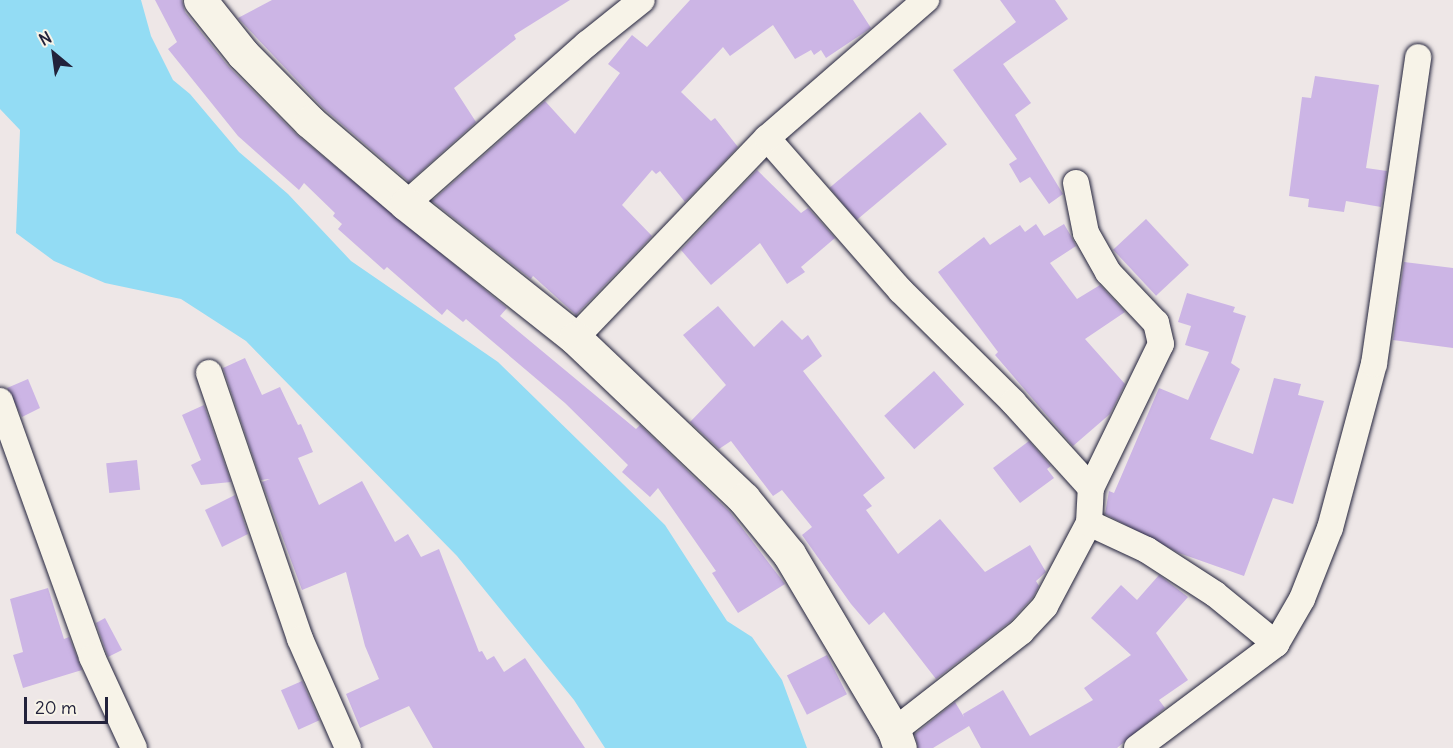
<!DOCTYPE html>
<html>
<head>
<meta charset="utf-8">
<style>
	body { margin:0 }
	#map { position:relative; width:1453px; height:748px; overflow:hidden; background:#eee7e7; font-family:Delius,sans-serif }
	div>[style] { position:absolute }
	.water>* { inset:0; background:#93dcf4 }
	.building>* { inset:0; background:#ccb5e5; transform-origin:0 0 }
	.roads { filter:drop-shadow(0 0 2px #22223b) drop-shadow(0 0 2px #22223b) }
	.street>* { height:26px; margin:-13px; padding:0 13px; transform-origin:13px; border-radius:13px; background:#f7f3e8 }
	.secondary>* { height:33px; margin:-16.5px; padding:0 16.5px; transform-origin:16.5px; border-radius:16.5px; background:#f7f3e8 }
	span { translate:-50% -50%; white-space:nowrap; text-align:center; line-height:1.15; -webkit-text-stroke:6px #f7f3e8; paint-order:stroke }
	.north { position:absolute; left:24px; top:24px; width:60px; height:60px; -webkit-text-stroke:4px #f7f3e8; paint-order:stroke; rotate:331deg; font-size:16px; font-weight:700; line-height:24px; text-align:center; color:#22223b }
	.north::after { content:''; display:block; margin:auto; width:21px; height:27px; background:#22223b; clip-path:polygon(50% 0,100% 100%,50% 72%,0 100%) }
	.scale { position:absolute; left:24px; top:697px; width:84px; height:27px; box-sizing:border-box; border:3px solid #22223b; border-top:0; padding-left:8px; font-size:18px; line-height:21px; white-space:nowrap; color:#22223b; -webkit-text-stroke:4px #f7f3e8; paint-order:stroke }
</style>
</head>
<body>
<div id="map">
	<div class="water">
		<i style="clip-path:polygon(0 0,141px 0,151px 36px,173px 80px,190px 94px,239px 152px,288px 194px,351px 261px,498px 362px,665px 525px,727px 621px,752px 637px,782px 680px,807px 748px,605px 748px,574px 700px,457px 556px,246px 341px,181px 299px,105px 283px,54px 261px,16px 233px,20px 130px,0 109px)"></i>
	</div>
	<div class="building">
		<i style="clip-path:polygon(155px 0,182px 0,185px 12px,228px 66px,297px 135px,507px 308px,500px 316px,636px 429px,640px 425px,730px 512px,785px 584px,738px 613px,712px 573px,716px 571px,658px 488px,650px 497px,622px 472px,628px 465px,565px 403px,466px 319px,463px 322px,447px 309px,442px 315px,387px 267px,384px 270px,338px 229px,342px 224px,333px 216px,335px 213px,304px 183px,299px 190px,238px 136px,168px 49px,177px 42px)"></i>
		<i style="clip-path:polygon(272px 0,570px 0,514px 35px,516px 39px,454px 88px,476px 122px,409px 182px,323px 108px,238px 18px)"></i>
		<i style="clip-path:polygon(690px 0,853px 0,871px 28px,826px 58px,821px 50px,814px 55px,811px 50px,795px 59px,773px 25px,730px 56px,723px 47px,681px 92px,711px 121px,715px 118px,738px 147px,685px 202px,660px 171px,656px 174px,652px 170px,622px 205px,652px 236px,576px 315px,533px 276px,531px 279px,432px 201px,545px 101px,575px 134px,620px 73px,608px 64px,632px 35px,647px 47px)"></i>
		<i style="clip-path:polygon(1000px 0,1055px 0,1068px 19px,1003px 64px,1031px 103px,1015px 115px,1063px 194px,1049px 204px,1030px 177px,1020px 183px,1009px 164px,1017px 159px,953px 70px,1016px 22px)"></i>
		<i style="clip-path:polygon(1315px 76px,1379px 85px,1366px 168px,1387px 171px,1381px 207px,1346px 201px,1344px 212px,1308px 207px,1309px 199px,1289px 196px,1302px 97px,1311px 98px)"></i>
		<i style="left:920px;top:112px;width:42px;height:118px;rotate:50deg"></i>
		<i style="clip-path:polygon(757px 170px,801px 213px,808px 208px,835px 238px,801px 267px,805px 272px,787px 284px,760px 243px,711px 285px,681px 250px)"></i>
		<i style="left:1146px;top:219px;width:63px;height:45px;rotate:47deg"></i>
		<i style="clip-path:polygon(1036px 224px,1044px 236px,1064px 224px,1071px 236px,1076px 246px,1050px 263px,1077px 299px,1100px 285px,1125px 312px,1085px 339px,1125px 384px,1110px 414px,1073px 446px,995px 355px,998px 352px,938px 272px,984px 237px,990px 245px,1020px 225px,1025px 232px)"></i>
		<i style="clip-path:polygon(1404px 262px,1453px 268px,1453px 348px,1393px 340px)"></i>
		<i style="clip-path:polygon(1187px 293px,1235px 307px,1233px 312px,1246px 316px,1231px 363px,1240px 369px,1210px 439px,1253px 454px,1274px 378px,1301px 384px,1298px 395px,1324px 401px,1293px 504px,1273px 498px,1244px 576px,1179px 553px,1105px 514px,1109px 491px,1114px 493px,1159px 388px,1188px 400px,1209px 352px,1185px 345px,1191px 326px,1178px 322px)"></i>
		<i style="clip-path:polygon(718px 306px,754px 347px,782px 320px,802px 340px,808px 335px,822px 356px,803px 371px,885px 478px,863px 495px,872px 506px,866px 510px,898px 554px,940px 519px,985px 572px,1030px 545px,1046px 572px,1036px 581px,1039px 586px,1033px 597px,1011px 621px,936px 679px,884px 612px,869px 625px,851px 604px,802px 535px,812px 527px,782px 490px,773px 496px,731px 441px,719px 449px,690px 422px,726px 385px,683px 335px)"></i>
		<i style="clip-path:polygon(245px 358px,262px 395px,280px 387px,298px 425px,301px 424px,313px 452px,298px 458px,319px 505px,362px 481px,395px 542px,408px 534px,421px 557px,439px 549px,479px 652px,482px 651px,487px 660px,494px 656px,504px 672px,525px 658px,585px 748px,433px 748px,409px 706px,360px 728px,346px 694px,379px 679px,365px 646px,346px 572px,302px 590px,262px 482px,270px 479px,261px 480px,223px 368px)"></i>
		<i style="left:934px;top:371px;width:45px;height:67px;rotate:48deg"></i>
		<i style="clip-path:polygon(28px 379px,40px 408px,22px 417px,7px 388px)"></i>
		<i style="clip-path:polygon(204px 405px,231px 482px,201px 485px,191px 465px,201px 460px,182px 415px)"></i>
		<i style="clip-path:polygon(1029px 441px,1051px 466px,1047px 469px,1054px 478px,1020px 503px,993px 468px)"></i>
		<i style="left:137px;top:460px;width:30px;height:31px;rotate:84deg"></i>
		<i style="clip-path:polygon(235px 495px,248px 534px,222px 547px,205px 510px)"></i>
		<i style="clip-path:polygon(1159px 575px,1188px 597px,1156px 633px,1188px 680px,1159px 700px,1165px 708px,1117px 748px,981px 748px,969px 726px,933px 748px,918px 748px,915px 734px,955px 702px,964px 717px,963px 714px,1003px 690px,1030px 736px,1093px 700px,1084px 688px,1131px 655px,1091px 618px,1121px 585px,1137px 600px)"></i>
		<i style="clip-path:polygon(48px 588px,64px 639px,69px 637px,82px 670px,23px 688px,13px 655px,23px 652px,10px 599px)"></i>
		<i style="clip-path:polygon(105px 618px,122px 650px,108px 657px,96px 623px)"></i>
		<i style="left:827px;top:655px;width:44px;height:45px;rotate:63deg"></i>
		<i style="left:302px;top:681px;width:43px;height:23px;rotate:66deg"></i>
	</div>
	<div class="roads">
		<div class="street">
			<i style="left:767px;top:138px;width:203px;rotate:48.8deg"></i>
			<i style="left:901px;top:291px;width:158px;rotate:44.7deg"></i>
			<i style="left:1013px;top:402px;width:116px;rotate:47.8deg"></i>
			<i style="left:406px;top:204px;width:242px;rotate:-41.5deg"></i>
			<i style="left:587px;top:44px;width:70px;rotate:-38.7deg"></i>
			<i style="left:575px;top:338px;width:277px;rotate:-46.2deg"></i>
			<i style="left:767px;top:138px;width:211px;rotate:-41deg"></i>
			<i style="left:209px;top:373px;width:281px;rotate:71.1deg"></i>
			<i style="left:300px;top:639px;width:119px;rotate:66.2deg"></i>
			<i style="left:0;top:401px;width:272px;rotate:70.2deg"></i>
			<i style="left:92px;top:657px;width:100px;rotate:65.2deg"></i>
			<i style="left:1089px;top:523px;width:64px;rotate:25deg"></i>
			<i style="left:1147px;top:550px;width:81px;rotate:32.9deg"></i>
			<i style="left:1215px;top:594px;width:79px;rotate:39.3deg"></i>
			<i style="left:894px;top:731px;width:161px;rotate:-37.9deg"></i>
			<i style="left:1021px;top:632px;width:35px;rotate:-47deg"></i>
			<i style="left:1045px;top:606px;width:94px;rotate:-62.1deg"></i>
			<i style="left:1089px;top:523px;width:35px;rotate:-87deg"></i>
			<i style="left:1091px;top:488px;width:160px;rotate:-64.1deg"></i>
			<i style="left:1161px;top:344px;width:22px;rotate:-103deg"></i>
			<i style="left:1156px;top:323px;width:70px;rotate:-133.3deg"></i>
			<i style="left:1108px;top:272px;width:45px;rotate:-119.4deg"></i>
			<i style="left:1086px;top:233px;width:51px;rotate:-101.3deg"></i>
			<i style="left:1137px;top:748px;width:174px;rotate:-36.8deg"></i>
			<i style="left:1276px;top:644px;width:52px;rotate:-60deg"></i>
			<i style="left:1302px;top:599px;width:76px;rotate:-68.5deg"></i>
			<i style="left:1330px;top:528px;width:170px;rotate:-75deg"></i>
			<i style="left:1374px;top:364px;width:310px;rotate:-81.8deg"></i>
		</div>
		<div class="secondary">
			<i style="left:200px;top:0;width:69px;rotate:51.5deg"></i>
			<i style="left:243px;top:54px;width:95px;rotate:45.4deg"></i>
			<i style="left:310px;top:122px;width:126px;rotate:40.5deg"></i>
			<i style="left:406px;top:204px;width:216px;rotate:38.4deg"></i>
			<i style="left:575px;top:338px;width:233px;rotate:43.6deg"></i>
			<i style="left:744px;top:499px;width:71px;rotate:50.7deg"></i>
			<i style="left:789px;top:554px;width:206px;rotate:59.3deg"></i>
			<i style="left:894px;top:731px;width:18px;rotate:71deg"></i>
		</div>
	</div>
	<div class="north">N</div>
	<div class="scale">20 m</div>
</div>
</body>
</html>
